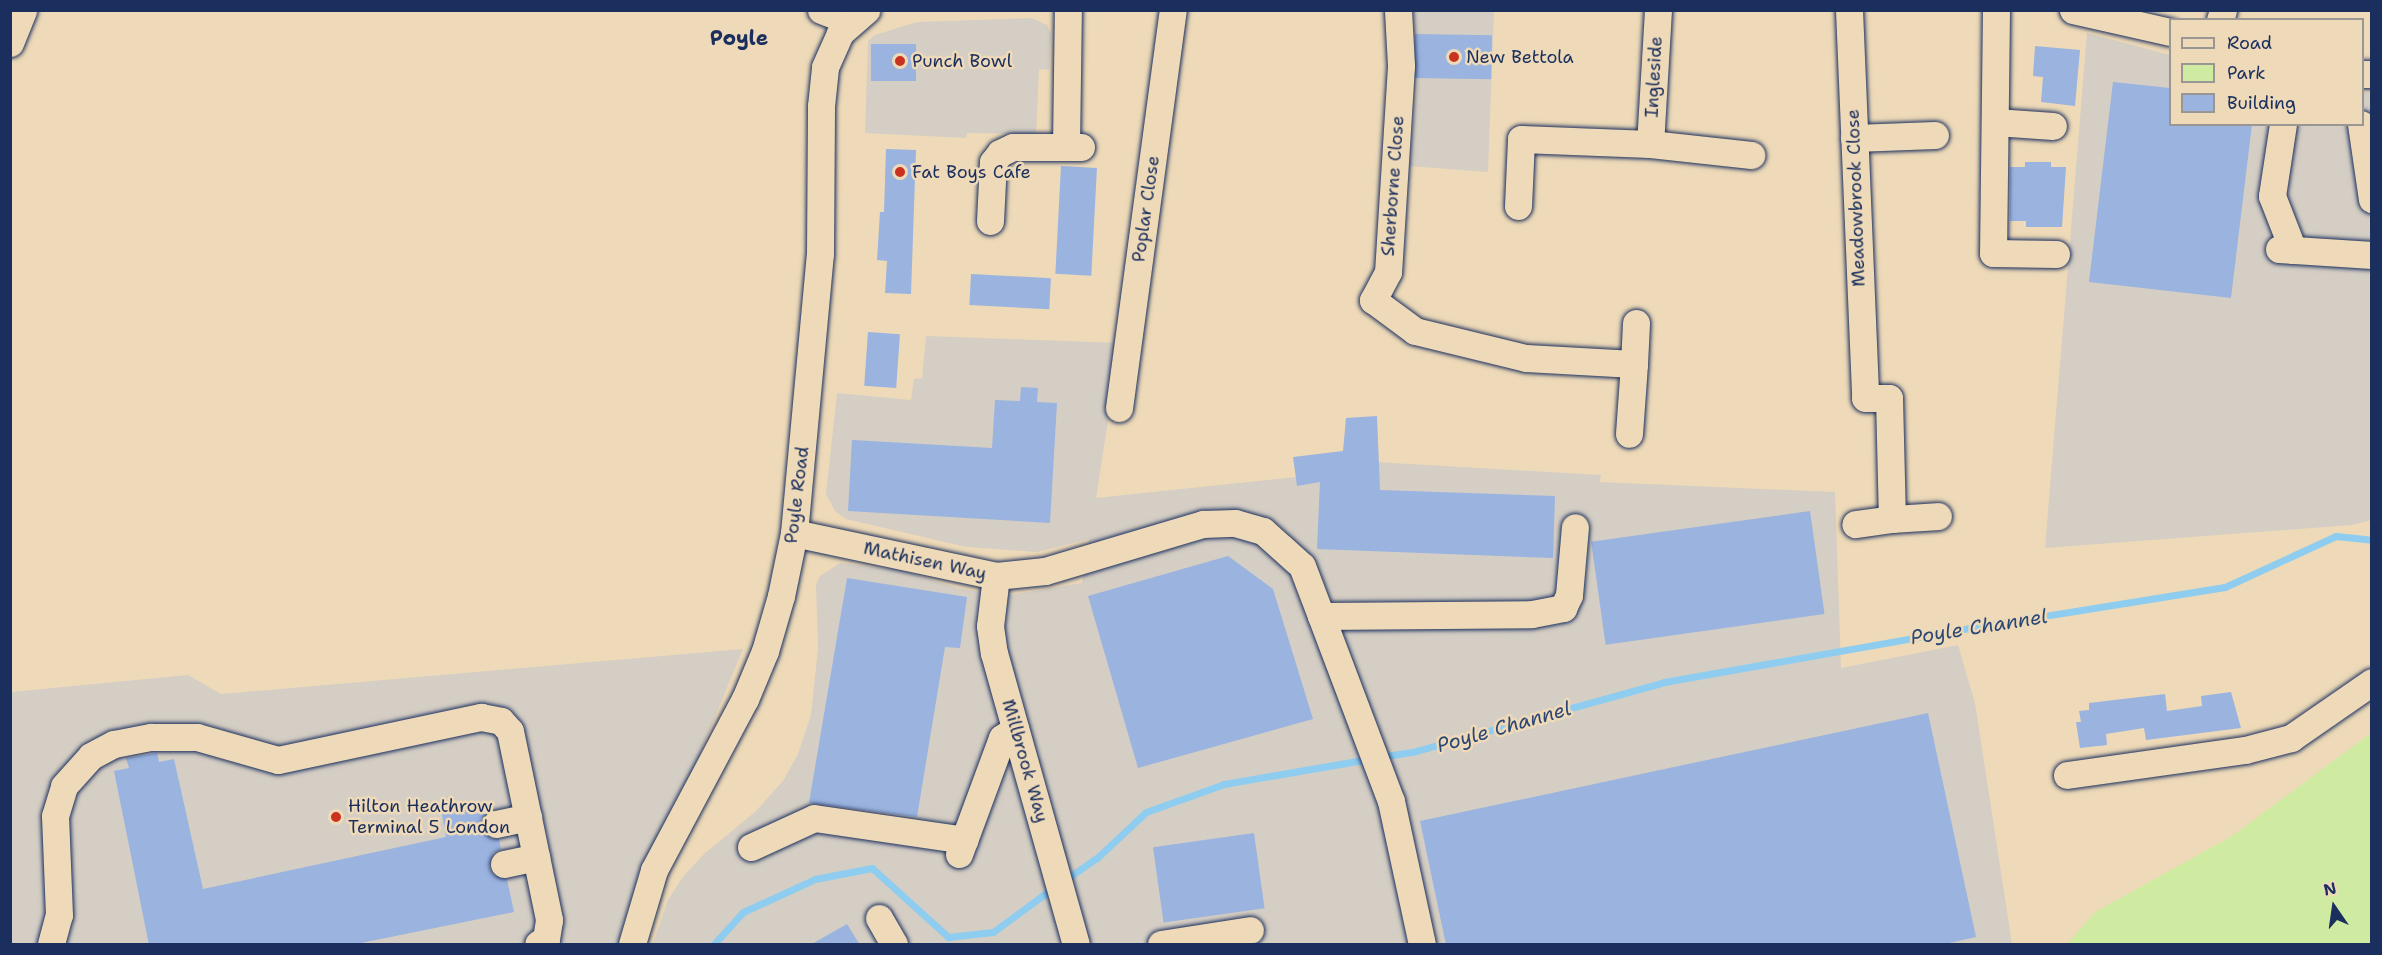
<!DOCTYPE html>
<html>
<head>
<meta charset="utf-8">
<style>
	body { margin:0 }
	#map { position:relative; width:2382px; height:955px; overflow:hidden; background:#eedab8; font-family:"Shantell Sans",sans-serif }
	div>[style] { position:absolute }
	.built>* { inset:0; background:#d5cec4 }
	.green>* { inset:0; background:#cfeaa1 }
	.stream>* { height:7px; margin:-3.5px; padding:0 3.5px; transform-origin:3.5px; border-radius:3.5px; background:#8ecdef }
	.building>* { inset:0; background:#9ab3df; transform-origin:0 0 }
	.roads { filter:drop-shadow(0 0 2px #1b2f5e) drop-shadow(0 0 2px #1b2f5e) }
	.minor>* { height:27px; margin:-13.5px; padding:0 13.5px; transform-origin:13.5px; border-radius:13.5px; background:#eedab8 }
	.dots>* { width:16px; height:16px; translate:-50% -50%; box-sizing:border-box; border:3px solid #eedab8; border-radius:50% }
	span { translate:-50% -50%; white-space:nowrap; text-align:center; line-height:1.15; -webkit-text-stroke:5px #eedab8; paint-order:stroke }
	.poi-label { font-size:18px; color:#1b2f5e }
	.left { translate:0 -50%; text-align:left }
	.street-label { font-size:18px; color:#1b2f5e }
	.water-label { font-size:20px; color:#2c4774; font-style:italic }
	.quarter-label { font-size:21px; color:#1b2f5e; font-weight:700 }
	.frame { position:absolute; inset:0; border:12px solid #1b2f5e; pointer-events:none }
	.legend { position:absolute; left:2169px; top:18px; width:195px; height:108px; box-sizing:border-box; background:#eedab8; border:2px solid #9a9694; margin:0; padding:8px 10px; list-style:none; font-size:18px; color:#1b2f5e }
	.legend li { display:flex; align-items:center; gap:12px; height:30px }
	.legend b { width:30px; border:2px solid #9a9694 }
	.north { position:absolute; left:2304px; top:877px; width:60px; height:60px; -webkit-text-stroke:4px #eedab8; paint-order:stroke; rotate:347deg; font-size:16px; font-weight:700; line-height:24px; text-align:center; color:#1b2f5e }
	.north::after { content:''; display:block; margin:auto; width:21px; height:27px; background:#1b2f5e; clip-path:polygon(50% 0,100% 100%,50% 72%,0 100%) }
</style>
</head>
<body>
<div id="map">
	<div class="built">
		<i style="clip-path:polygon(1414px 11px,1494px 11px,1488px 172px,1409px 166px,1418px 82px)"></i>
		<i style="clip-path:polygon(1032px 18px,1047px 25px,1051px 34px,1049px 70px,1039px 69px,1036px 134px,967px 133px,966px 138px,865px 133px,868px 41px,875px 35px,917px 22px)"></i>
		<i style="clip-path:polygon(2087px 33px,2170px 55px,2170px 124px,2362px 124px,2363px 92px,2371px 94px,2371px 520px,2352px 525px,2045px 548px)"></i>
		<i style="clip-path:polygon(926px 336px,1120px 343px,1096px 498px,1373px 469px,1375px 462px,1601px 475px,1600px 482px,1835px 492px,1841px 668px,1958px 645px,1975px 703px,2012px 944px,653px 944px,668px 900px,682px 878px,704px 854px,755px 812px,783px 781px,798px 754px,811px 715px,818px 648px,816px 584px,820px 576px,840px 563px,903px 571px,957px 588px,1005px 596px,1082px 583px,1089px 539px,1037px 552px,966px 547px,846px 519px,835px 511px,826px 494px,837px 393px,911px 400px,914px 379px,922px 378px)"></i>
		<i style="clip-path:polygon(743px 649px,621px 944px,11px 944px,11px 692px,188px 675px,221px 694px)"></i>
	</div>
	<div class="green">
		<i style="clip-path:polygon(2371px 733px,2371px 944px,2067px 944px,2095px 912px,2232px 836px)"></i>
	</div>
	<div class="stream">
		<i style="left:1380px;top:757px;width:36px;rotate:-9deg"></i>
		<i style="left:1416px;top:751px;width:257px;rotate:-15.5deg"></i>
		<i style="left:1664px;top:682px;width:310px;rotate:-10deg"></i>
		<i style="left:1969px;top:628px;width:259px;rotate:-9.1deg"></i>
		<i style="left:2225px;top:587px;width:122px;rotate:-24.7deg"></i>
		<i style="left:2336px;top:536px;width:36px;rotate:6deg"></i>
		<i style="left:1065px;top:880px;width:39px;rotate:-35deg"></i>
		<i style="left:1097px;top:858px;width:67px;rotate:-43.2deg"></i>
		<i style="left:1146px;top:812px;width:83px;rotate:-19.7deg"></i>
		<i style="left:1224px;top:784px;width:147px;rotate:-9.8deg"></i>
		<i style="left:714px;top:944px;width:43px;rotate:-47.8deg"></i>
		<i style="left:743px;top:912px;width:79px;rotate:-24.6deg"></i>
		<i style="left:815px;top:879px;width:58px;rotate:-10.9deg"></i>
		<i style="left:872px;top:868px;width:103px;rotate:42.2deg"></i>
		<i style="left:948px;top:937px;width:45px;rotate:-6.3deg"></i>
		<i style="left:993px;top:932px;width:74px;rotate:-36.3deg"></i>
	</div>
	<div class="building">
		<i style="left:1415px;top:34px;width:77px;height:44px;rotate:1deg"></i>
		<i style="left:871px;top:44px;width:45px;height:37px"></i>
		<i style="clip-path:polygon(2035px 46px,2080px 50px,2075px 106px,2041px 102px,2043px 77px,2033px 76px)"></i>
		<i style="clip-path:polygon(2113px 82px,2170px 88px,2170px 124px,2252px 124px,2231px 298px,2089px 282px)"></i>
		<i style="clip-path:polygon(886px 149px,916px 150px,911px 294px,885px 293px,887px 261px,877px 260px,880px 212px,884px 212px)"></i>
		<i style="clip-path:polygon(2025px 162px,2051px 162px,2051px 167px,2066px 167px,2062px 227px,2026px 227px,2026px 221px,2010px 221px,2010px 167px,2025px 167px)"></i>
		<i style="left:1061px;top:166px;width:36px;height:108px;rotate:3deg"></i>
		<i style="left:971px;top:274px;width:80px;height:31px;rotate:3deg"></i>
		<i style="left:868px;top:332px;width:32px;height:54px;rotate:4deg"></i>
		<i style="clip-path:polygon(1021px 387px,1038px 388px,1037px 402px,1057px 403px,1050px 523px,848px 511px,852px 440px,992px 448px,995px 400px,1020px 401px)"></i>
		<i style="clip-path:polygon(1377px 416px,1380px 490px,1555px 496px,1553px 558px,1317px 549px,1320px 482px,1297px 486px,1293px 457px,1343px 451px,1346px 418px)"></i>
		<i style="left:1810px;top:511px;width:104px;height:221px;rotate:82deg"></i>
		<i style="clip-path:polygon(1228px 556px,1273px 589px,1313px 719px,1138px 768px,1088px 596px)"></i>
		<i style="clip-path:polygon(847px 578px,967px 597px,960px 648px,945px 647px,917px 817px,809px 803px)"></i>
		<i style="clip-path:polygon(2231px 692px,2241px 728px,2146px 740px,2144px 728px,2106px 734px,2107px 745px,2080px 748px,2076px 722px,2081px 722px,2079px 711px,2089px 710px,2089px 703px,2165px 694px,2167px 711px,2202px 706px,2201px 696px)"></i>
		<i style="clip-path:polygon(1928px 713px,1976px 937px,1940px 945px,1446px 945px,1420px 821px)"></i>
		<i style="clip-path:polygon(157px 753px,159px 762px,174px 759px,203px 889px,446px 837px,442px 814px,491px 802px,492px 809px,481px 819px,481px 828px,491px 839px,499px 839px,501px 849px,493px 853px,489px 867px,493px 875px,507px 879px,514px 912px,351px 945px,149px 945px,114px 771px,129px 768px,126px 758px)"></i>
		<i style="left:1254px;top:833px;width:76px;height:102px;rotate:82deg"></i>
		<i style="clip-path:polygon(847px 924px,860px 945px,810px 945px)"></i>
	</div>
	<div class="roads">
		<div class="minor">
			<i style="left:821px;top:10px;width:31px;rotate:21deg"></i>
			<i style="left:1398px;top:10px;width:56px;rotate:86.9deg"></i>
			<i style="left:1401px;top:66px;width:206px;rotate:93.6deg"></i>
			<i style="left:1388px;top:272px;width:32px;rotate:118deg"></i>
			<i style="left:1373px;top:300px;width:52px;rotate:36.4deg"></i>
			<i style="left:1415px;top:331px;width:114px;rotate:13.7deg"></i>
			<i style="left:1526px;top:358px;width:108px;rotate:3.2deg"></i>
			<i style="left:1634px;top:364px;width:70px;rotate:94.1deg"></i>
			<i style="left:1658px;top:10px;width:134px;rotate:93.4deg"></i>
			<i style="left:1650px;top:144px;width:102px;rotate:6.2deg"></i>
			<i style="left:1849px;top:10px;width:388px;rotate:87.6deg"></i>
			<i style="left:1865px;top:398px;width:24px"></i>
			<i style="left:1889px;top:398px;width:121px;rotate:88.6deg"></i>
			<i style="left:1892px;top:519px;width:37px;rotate:172deg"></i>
			<i style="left:1996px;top:10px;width:243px;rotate:90.7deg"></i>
			<i style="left:1993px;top:253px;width:63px;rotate:0.9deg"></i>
			<i style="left:2073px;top:10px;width:99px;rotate:12.8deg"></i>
			<i style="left:2220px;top:20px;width:10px;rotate:-73deg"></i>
			<i style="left:10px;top:43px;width:35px;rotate:-68deg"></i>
			<i style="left:2362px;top:74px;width:10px"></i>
			<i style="left:1995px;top:122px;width:58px;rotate:3.9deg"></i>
			<i style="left:2283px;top:124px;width:73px;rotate:98.7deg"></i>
			<i style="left:2272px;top:196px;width:58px;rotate:68.7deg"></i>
			<i style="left:2361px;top:124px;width:76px;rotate:81.7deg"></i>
			<i style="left:1854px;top:138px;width:81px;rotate:-2.1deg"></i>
			<i style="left:1066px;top:146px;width:136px;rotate:-89.2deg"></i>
			<i style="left:1518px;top:206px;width:67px;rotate:-87.4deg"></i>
			<i style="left:1521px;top:139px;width:129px;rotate:2.2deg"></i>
			<i style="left:990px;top:221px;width:59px;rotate:-87.1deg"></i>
			<i style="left:993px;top:162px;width:11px;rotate:-52deg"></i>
			<i style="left:1000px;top:153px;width:14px;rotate:-25deg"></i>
			<i style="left:1013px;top:147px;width:68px"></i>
			<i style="left:2279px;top:249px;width:93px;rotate:3.7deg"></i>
			<i style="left:1634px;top:364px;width:41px;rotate:-87.2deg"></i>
			<i style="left:1119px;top:408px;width:402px;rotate:-82.3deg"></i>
			<i style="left:1892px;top:519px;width:46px;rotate:-3.7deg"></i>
			<i style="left:794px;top:533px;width:207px;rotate:12deg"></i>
			<i style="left:996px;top:576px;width:49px;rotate:-5.8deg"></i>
			<i style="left:1045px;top:571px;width:165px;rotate:-16.6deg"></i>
			<i style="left:1203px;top:524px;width:32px;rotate:-2deg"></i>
			<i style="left:1235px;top:523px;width:29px;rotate:16deg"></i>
			<i style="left:1263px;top:531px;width:52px;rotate:41.9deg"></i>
			<i style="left:1302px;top:566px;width:53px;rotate:69.2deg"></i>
			<i style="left:1321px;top:616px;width:198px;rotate:69.3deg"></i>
			<i style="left:1391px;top:801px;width:146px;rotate:77.8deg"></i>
			<i style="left:996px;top:576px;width:50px;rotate:96.8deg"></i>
			<i style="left:990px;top:626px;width:27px;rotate:82deg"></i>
			<i style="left:994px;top:653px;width:302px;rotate:74.3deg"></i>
			<i style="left:1321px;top:616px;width:211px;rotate:-0.5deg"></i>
			<i style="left:1532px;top:614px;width:32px;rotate:-11deg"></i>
			<i style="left:1563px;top:608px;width:14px;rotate:-65deg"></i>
			<i style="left:1569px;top:595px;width:68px;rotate:-85deg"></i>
			<i style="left:2067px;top:775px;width:180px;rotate:-8deg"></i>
			<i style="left:2245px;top:750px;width:48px;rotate:-14.6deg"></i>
			<i style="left:2291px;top:738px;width:98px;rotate:-34.7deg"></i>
			<i style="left:496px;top:824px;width:33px;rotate:-12deg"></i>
			<i style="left:751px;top:847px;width:69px;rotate:-24.7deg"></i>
			<i style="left:814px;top:818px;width:152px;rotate:8.3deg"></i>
			<i style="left:959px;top:854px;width:124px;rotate:-69.7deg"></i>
			<i style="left:1002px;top:738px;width:16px;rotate:-35deg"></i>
			<i style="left:504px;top:864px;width:33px;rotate:-12deg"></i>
			<i style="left:879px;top:918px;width:30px;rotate:60deg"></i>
			<i style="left:51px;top:944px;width:30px;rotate:-75deg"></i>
			<i style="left:59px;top:915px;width:99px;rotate:-92.3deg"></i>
			<i style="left:55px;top:816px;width:31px;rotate:-73deg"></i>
			<i style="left:64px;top:786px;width:40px;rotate:-48deg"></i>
			<i style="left:91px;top:756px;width:26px;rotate:-28deg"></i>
			<i style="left:114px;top:744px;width:38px;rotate:-11deg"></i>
			<i style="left:151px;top:737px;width:46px"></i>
			<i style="left:197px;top:737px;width:84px;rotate:15.9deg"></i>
			<i style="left:278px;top:760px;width:208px;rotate:-12deg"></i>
			<i style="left:481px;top:717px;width:20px;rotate:11deg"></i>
			<i style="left:501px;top:721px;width:13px;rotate:48deg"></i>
			<i style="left:510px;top:731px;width:193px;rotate:78.3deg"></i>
			<i style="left:549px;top:920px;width:19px;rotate:99deg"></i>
			<i style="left:546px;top:939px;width:9px;rotate:148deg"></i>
			<i style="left:632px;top:944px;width:77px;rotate:-73.4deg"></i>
			<i style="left:654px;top:870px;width:194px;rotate:-62deg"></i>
			<i style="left:745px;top:699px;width:52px;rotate:-67.4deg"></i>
			<i style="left:765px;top:651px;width:57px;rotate:-73.8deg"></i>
			<i style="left:781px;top:596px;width:64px;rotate:-78.3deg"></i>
			<i style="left:794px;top:533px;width:280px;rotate:-84.7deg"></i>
			<i style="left:820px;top:254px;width:148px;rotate:-89.6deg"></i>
			<i style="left:821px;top:106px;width:39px;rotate:-84deg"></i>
			<i style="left:825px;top:67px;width:37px;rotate:-66deg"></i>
			<i style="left:840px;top:33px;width:35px;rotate:-41deg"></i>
			<i style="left:1161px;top:944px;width:90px;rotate:-8.9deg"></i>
		</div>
	</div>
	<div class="dots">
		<i style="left:1454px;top:57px;background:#c8321e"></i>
		<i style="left:900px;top:61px;background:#c8321e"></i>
		<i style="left:900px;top:172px;background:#c8321e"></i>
		<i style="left:336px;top:817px;background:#c8321e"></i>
	</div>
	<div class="poi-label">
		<span class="left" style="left:1466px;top:57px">New Bettola</span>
		<span class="left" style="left:912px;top:61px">Punch Bowl</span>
		<span class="left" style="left:912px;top:172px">Fat Boys Cafe</span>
		<span class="left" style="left:348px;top:817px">Hilton Heathrow<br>Terminal 5 London</span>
	</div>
	<div class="street-label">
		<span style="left:1654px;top:77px;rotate:-87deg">Ingleside</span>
		<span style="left:1393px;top:186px;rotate:-86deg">Sherborne Close</span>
		<span style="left:1856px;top:198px;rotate:-92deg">Meadowbrook Close</span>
		<span style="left:1146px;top:209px;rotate:-82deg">Poplar Close</span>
		<span style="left:797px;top:495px;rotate:-83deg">Poyle Road</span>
		<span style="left:925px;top:561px;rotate:12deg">Mathisen Way</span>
		<span style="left:1025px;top:761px;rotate:74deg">Millbrook Way</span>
	</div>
	<div class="water-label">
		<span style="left:1979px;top:627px;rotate:-9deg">Poyle Channel</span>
		<span style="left:1504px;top:727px;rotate:-16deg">Poyle Channel</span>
	</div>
	<div class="quarter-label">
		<span style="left:739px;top:38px">Poyle</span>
	</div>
	<div class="frame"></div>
	<ul class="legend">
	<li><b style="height:8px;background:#eedab8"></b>Road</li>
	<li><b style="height:16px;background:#cfeaa1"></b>Park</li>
	<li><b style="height:16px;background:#9ab3df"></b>Building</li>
	</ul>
	<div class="north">N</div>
</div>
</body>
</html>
